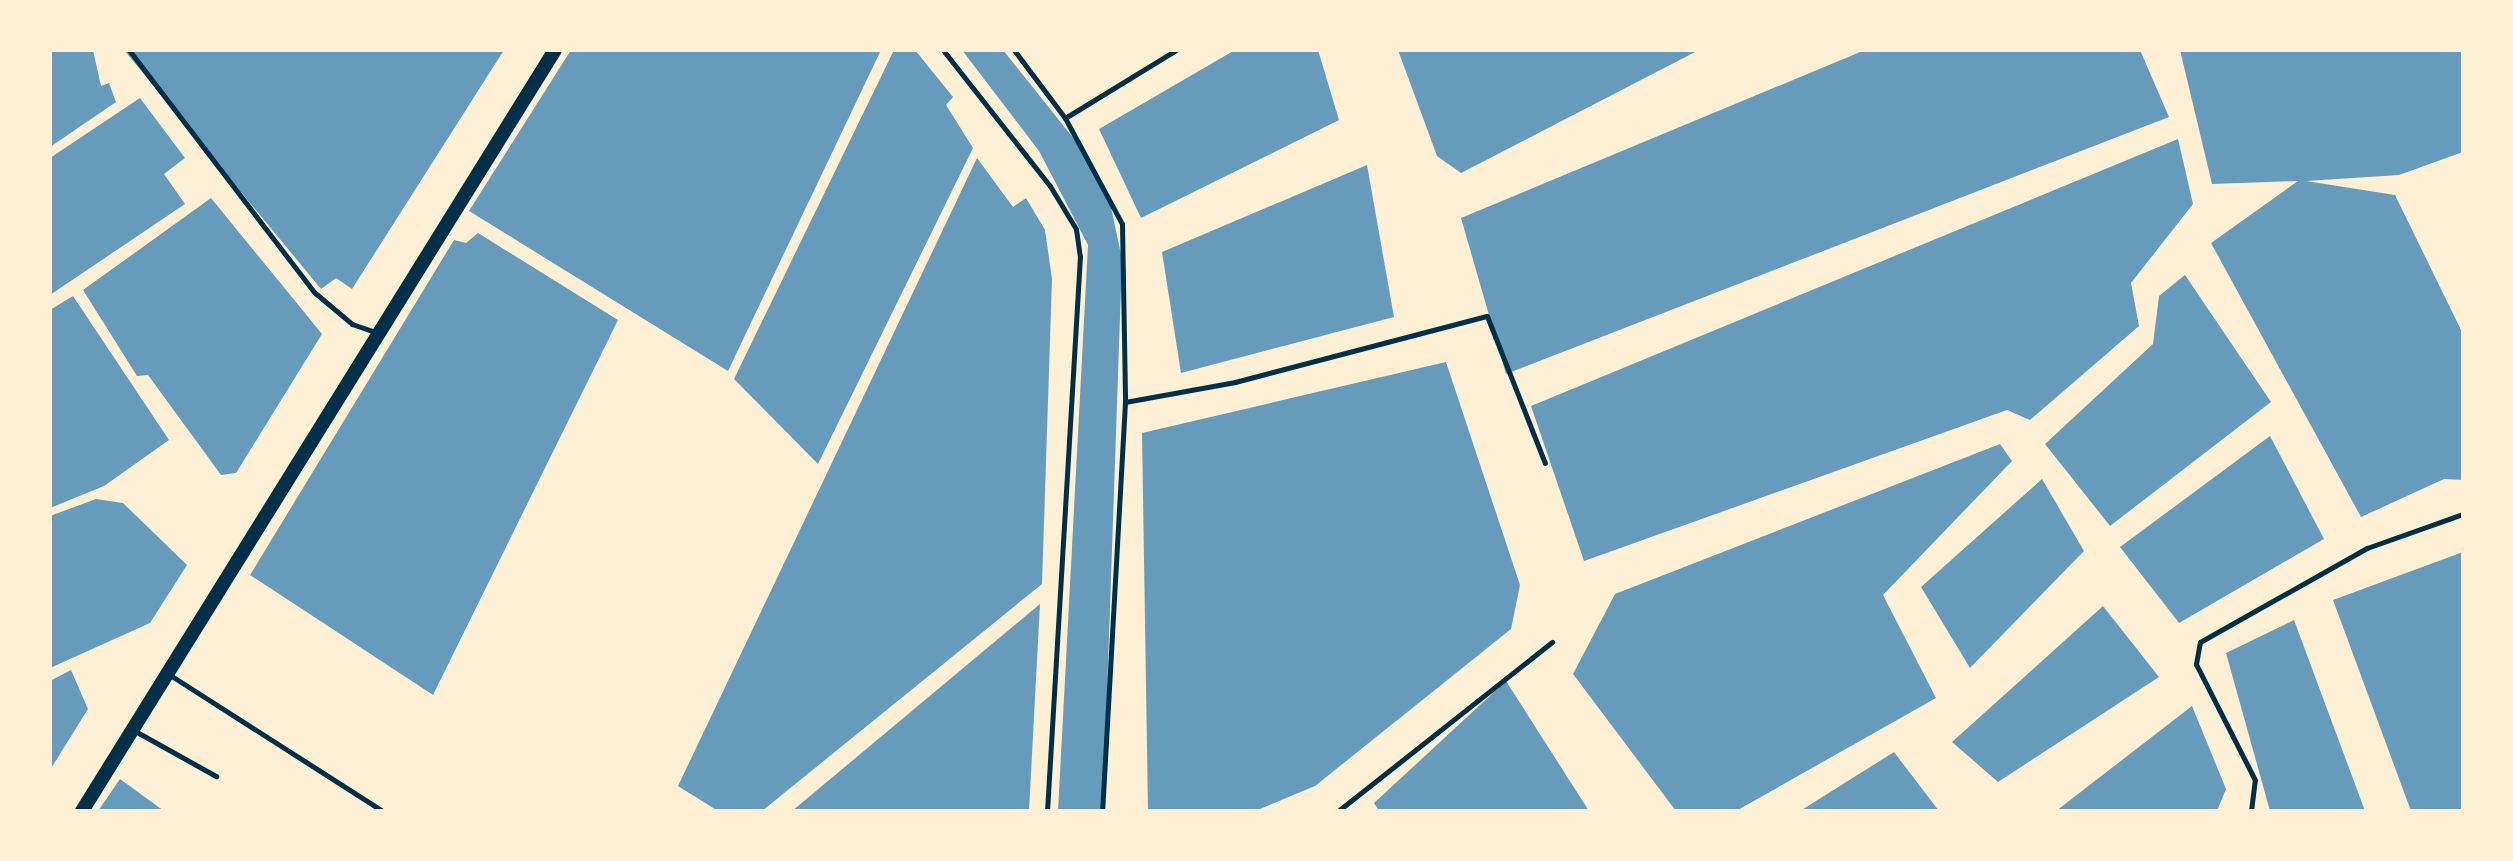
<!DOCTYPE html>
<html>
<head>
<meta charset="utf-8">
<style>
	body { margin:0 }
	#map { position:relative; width:2513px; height:861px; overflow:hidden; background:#fdf0d5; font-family:Barlow,sans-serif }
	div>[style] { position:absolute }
	.water>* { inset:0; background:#669bbc }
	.service>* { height:5px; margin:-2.5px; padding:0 2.5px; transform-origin:2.5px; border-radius:2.5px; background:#003049 }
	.tertiary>* { height:14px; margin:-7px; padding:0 7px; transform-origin:7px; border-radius:7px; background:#003049 }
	span { translate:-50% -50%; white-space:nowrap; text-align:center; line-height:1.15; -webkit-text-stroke:8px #fdf0d5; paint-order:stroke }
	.frame { position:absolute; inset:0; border:52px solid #fdf0d5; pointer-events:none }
</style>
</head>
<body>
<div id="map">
	<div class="water">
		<i style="clip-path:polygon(50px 50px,93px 50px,101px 86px,109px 83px,116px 102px,50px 147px)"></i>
		<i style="clip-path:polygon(124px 50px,504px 50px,352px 289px,336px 278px,321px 289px)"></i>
		<i style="clip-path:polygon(571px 50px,881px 50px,728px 371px,469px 211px)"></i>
		<i style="clip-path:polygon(894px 50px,915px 50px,953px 97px,946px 105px,973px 148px,818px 464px,734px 379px)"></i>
		<i style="clip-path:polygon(962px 50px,1003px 50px,1074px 139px,1109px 198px,1122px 259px,1103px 811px,1058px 811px,1088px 245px,1039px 151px)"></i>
		<i style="clip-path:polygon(1235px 50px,1318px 50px,1339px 120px,1141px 218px,1099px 129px)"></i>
		<i style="clip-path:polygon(1398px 50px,1699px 50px,1461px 173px,1437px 156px)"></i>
		<i style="clip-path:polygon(1865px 50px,2140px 50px,2169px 117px,1506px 374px,1461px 218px)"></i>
		<i style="clip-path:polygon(2180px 50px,2463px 50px,2463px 152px,2399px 175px,2306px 181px,2395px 195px,2463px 334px,2463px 480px,2444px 479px,2361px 517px,2211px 243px,2298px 181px,2212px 184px)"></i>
		<i style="clip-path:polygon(140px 98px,185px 158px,164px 174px,185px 204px,50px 295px,50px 158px)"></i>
		<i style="clip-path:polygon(2178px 139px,2193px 204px,2131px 283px,2139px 326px,2030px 420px,2007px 410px,1584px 561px,1531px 406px)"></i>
		<i style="clip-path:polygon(977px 158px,1013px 207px,1026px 198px,1045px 230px,1052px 279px,1042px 584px,762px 811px,718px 811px,678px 786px)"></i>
		<i style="clip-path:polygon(1367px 165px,1394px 317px,1181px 373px,1162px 252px)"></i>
		<i style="clip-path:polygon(211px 198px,322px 334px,236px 473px,221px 475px,148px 375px,137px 376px,83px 290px)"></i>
		<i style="clip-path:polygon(478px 233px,618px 320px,433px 695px,250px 575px,454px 240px,466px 243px)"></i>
		<i style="clip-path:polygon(2185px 275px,2271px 402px,2110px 526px,2045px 444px,2153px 344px,2159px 296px)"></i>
		<i style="clip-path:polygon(73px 296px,169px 440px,104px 486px,50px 508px,50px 310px)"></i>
		<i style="clip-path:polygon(1446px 362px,1520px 585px,1511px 629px,1315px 786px,1255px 811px,1148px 811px,1142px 433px)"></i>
		<i style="clip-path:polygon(2270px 436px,2324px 539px,2179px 623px,2120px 547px)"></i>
		<i style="clip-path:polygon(2000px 444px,2012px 461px,1883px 595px,1936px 698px,1736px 811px,1676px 811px,1573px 674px,1615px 594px)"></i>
		<i style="clip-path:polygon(2042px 479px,2084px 551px,1970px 668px,1921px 587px)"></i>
		<i style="clip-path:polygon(96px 499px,123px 503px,187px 565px,150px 623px,50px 668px,50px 516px)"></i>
		<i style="clip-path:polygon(2463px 552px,2463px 811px,2411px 811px,2333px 600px)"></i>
		<i style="clip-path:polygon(1040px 604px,1029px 811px,792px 811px)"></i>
		<i style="clip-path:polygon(2103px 606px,2159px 677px,1998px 782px,1952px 742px)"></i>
		<i style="clip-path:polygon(2294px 620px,2365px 811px,2270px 811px,2226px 653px)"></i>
		<i style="clip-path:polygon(71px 670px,88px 709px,50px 770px,50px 681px)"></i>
		<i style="clip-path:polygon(1506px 681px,1589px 811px,1379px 811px,1374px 803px)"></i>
		<i style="clip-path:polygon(2192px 706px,2226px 789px,2217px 811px,2056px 811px)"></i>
		<i style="clip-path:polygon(1894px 752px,1939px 811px,1800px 811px)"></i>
		<i style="clip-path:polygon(120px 779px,164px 811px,98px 811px)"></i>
	</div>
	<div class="service">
		<i style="left:129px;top:50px;width:305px;rotate:52.6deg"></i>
		<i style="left:314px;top:292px;width:50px;rotate:40.1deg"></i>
		<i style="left:352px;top:324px;width:28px;rotate:19deg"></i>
		<i style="left:943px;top:50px;width:173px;rotate:51.8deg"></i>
		<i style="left:1050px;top:186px;width:50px;rotate:58.8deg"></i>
		<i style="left:1076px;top:229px;width:27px;rotate:82deg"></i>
		<i style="left:1080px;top:256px;width:556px;rotate:93.4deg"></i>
		<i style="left:1014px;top:50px;width:85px;rotate:53.1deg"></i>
		<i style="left:1065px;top:118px;width:120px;rotate:61.7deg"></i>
		<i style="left:1122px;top:224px;width:178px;rotate:89deg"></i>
		<i style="left:1125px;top:402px;width:410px;rotate:93.2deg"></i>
		<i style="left:1065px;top:118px;width:130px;rotate:-31.5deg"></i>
		<i style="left:1125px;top:402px;width:112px;rotate:-10.3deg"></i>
		<i style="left:1235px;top:382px;width:260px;rotate:-14.7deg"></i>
		<i style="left:1487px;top:316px;width:158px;rotate:68.5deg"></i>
		<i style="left:170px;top:675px;width:253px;rotate:32.6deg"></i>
		<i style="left:135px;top:731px;width:93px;rotate:29.1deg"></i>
		<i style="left:1338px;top:811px;width:273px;rotate:-38.3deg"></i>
		<i style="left:2251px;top:811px;width:31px;rotate:-83deg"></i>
		<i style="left:2255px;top:780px;width:130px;rotate:-117deg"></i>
		<i style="left:2196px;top:664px;width:22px;rotate:-80deg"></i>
		<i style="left:2200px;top:642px;width:192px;rotate:-29.4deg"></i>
		<i style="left:2367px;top:548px;width:102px;rotate:-19.5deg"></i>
	</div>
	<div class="tertiary">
		<i style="left:82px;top:811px;width:896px;rotate:-58.14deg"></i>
	</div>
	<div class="frame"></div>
</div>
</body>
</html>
